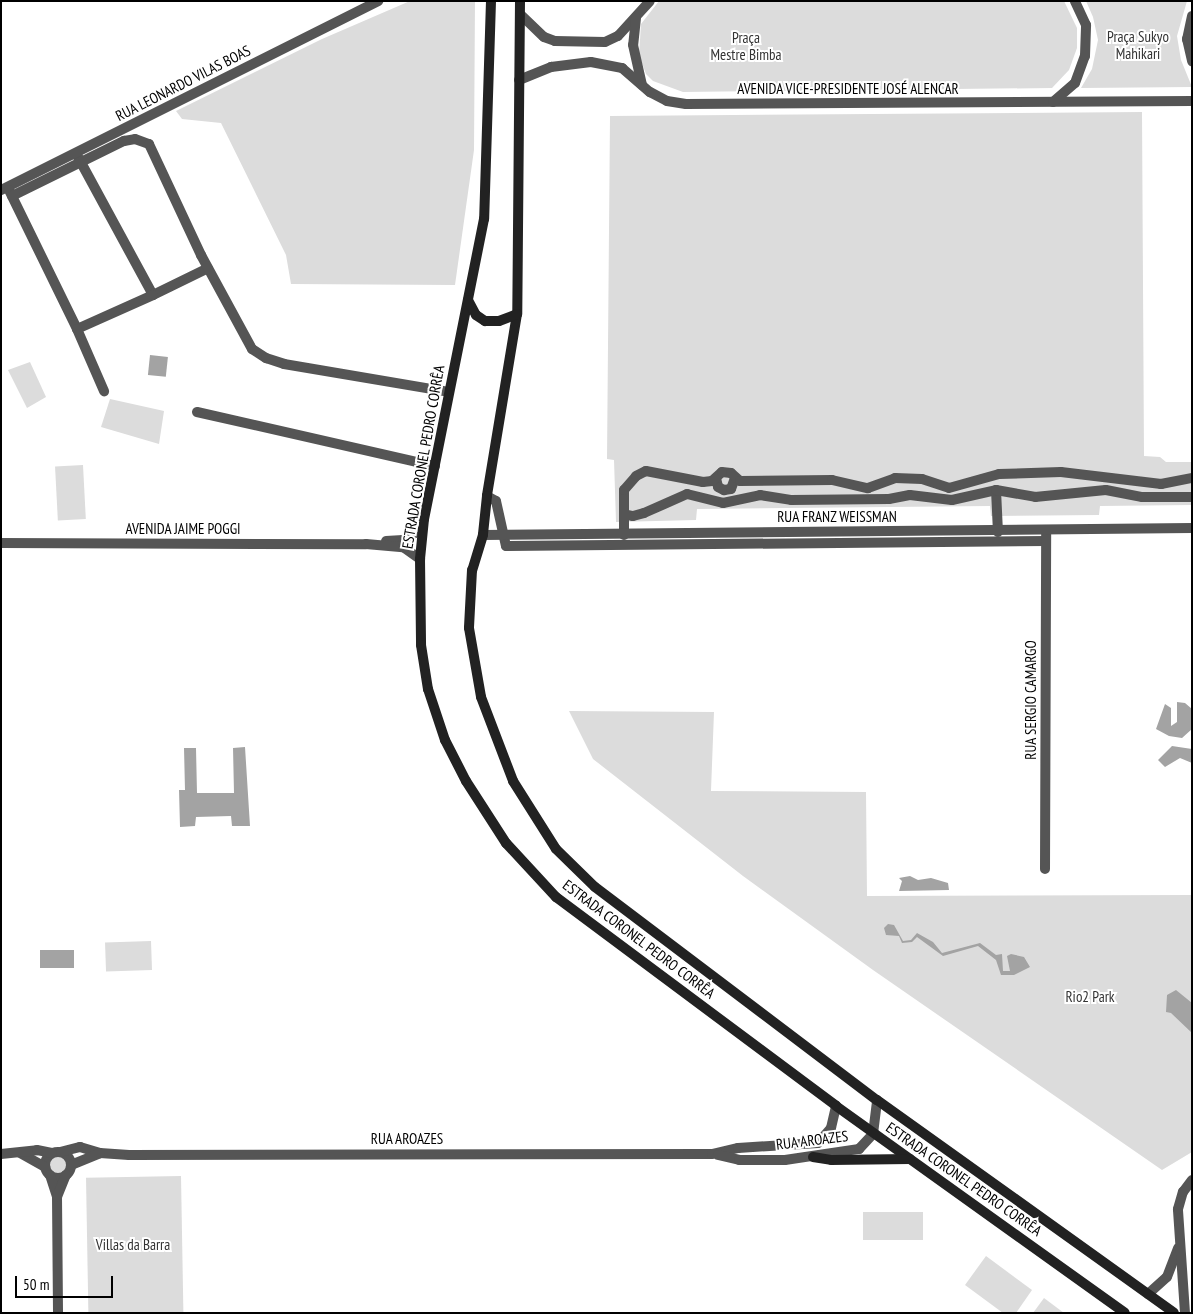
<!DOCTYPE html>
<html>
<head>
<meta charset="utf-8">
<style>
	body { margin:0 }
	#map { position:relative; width:1193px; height:1314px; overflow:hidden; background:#fff; font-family:"PT Sans Narrow",sans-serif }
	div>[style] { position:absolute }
	.green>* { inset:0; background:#dcdcdc; transform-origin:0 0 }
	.round { border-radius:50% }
	.water>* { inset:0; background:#a3a3a3; transform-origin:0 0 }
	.pedestrian>* { height:10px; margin:-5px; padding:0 5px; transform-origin:5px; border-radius:5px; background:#555 }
	.minor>* { height:10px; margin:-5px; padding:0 5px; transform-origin:5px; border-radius:5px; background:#555 }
	.minor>.ring { margin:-5px; padding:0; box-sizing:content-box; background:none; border:10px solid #555; border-radius:50% }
	.tertiary>* { height:10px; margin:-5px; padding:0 5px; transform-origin:5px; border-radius:5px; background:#555 }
	.secondary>* { height:10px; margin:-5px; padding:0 5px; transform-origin:5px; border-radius:5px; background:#222 }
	span { translate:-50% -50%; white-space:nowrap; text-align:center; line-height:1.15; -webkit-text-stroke:4px #fff; paint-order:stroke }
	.park-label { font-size:15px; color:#333 }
	.street-label { font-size:15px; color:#000 }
	.frame { position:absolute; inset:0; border:2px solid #000; pointer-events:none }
	.scale { position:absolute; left:15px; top:1276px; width:98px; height:22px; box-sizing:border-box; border:2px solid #000; border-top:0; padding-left:6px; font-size:15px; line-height:18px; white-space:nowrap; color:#000; -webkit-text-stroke:4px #fff; paint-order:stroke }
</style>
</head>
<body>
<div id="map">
	<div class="green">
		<i style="clip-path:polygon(410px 1px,475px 1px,474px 150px,455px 285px,291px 284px,286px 255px,221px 123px,182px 119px,176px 111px,322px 39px)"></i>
		<i style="clip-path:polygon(659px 1px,1064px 1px,1077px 28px,1077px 48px,1069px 70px,1052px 88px,683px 92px,653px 81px,646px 74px,639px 55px,641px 24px)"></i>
		<i style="clip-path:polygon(1086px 1px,1187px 1px,1177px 36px,1181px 60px,1192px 87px,1081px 88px,1092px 69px,1098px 40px,1093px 17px)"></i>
		<i style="clip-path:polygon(1142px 112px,1144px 456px,1160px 457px,1166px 462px,1192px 462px,1192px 505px,1100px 506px,1099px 515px,991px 516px,990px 506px,697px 509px,696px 520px,616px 522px,614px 460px,607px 459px,610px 116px)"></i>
		<i style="clip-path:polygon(30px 362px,46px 397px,27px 408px,8px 370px)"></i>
		<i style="clip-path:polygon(110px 399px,164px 411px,159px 444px,101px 427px)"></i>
		<i style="left:83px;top:465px;width:54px;height:28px;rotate:87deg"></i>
		<i style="clip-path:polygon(569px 711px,714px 712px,711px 791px,866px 792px,867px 896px,1192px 895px,1192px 1152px,1162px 1170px,873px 970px,743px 876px,593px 759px)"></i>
		<i style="left:151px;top:941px;width:29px;height:46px;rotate:88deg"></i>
		<i class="round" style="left:49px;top:1156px;width:18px;height:18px"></i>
		<i style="left:181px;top:1176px;width:137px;height:95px;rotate:89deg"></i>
		<i style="left:923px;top:1212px;width:28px;height:60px;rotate:90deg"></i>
		<i style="clip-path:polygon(986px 1256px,1032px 1290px,1016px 1313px,1003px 1313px,965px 1285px)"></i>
		<i style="clip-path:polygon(1044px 1298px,1064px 1313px,1033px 1313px)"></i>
	</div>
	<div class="water">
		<i style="left:150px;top:355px;width:18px;height:20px;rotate:6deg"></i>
		<i style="clip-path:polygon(1177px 702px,1185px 703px,1192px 709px,1192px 729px,1182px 738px,1169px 736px,1156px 729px,1165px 704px,1171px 708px,1171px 726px,1177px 722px)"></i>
		<i style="clip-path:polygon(1172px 746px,1192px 749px,1192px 763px,1180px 758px,1165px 767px,1158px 760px)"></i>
		<i style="clip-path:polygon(245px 747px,250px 826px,232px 826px,231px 816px,196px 817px,195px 826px,180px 827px,179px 790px,185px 790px,184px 748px,196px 748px,197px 793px,234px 793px,233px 748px)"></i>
		<i style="clip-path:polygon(910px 876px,918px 880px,931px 878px,948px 883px,949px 890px,899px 891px,902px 881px,899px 878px)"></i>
		<i style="clip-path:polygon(888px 924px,894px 925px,903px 941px,911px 940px,917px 933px,933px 942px,942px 953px,980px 943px,996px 955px,1002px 954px,1003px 971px,1010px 971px,1007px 956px,1011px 954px,1024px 957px,1030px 967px,1014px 975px,1001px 975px,996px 960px,978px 946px,943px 956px,917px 937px,912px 942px,902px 943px,899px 936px,886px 935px,884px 928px)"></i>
		<i style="left:74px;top:950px;width:18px;height:34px;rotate:90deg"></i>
		<i style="clip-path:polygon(1176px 990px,1192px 1003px,1192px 1033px,1171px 1013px,1166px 1012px,1167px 995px)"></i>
	</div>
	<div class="pedestrian">
		<i style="left:716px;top:478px;width:9px;rotate:77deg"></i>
		<i style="left:718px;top:487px;width:7px;rotate:27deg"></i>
		<i style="left:724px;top:490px;width:7px;rotate:-8deg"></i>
		<i style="left:731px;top:489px;width:12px;rotate:-70deg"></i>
		<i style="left:996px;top:490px;width:42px;rotate:87.3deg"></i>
		<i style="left:487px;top:496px;width:10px;rotate:29deg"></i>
		<i style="left:496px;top:501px;width:46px;rotate:77.5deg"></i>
		<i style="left:506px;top:546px;width:540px;rotate:-0.53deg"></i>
		<i style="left:624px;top:514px;width:9px;rotate:13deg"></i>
		<i style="left:633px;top:516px;width:11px;rotate:-15deg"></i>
		<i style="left:644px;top:513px;width:47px;rotate:-23.8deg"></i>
		<i style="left:687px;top:494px;width:37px;rotate:14deg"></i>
		<i style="left:723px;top:503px;width:38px;rotate:-12deg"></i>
		<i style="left:760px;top:495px;width:31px;rotate:9deg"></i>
		<i style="left:791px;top:500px;width:98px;rotate:-0.6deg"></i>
		<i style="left:889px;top:499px;width:21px;rotate:-11deg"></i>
		<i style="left:910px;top:495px;width:42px;rotate:6.8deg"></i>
		<i style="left:952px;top:500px;width:45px;rotate:-12.8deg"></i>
		<i style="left:996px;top:490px;width:40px;rotate:10deg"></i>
		<i style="left:1035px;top:497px;width:71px;rotate:-5.6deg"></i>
		<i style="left:1106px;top:490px;width:37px;rotate:11deg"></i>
		<i style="left:1142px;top:497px;width:50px"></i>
		<i style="left:624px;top:535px;width:45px;rotate:-90deg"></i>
		<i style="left:624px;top:490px;width:18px;rotate:-49deg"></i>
		<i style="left:636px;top:476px;width:11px;rotate:-27deg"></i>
		<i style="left:646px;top:471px;width:58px;rotate:10.9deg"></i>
		<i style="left:703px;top:482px;width:9px;rotate:-6deg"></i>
		<i style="left:712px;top:481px;width:13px;rotate:-42deg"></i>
		<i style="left:722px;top:472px;width:9px;rotate:6deg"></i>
		<i style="left:731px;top:473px;width:12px;rotate:42deg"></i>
		<i style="left:740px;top:481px;width:92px;rotate:-0.6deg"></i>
		<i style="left:832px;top:480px;width:37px;rotate:13deg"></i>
		<i style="left:868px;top:488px;width:29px;rotate:-20deg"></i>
		<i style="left:895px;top:478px;width:27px;rotate:2deg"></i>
		<i style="left:922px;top:479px;width:28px;rotate:18deg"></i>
		<i style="left:949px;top:488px;width:52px;rotate:-15.6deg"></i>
		<i style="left:999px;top:474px;width:62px;rotate:-1.8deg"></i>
		<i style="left:1061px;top:472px;width:101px;rotate:6.8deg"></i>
		<i style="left:1161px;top:484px;width:32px;rotate:-11deg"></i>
	</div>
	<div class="minor">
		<i style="left:78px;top:157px;width:157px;rotate:61.5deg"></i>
		<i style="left:153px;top:295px;width:61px;rotate:-26.1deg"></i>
		<i style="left:1px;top:190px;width:422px;rotate:-26.6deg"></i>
		<i style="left:9px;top:190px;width:155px;rotate:63.9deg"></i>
		<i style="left:77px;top:329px;width:83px;rotate:-24.1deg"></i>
		<i style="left:12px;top:196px;width:125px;rotate:-26.2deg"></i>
		<i style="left:124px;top:141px;width:11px;rotate:-10deg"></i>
		<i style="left:135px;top:139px;width:15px;rotate:20deg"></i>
		<i style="left:149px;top:144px;width:123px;rotate:64.9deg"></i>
		<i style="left:201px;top:255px;width:107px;rotate:61.5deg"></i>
		<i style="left:252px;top:349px;width:17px;rotate:33deg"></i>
		<i style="left:266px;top:358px;width:19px;rotate:18deg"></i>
		<i style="left:284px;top:364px;width:167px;rotate:9.6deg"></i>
		<i style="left:77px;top:329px;width:68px;rotate:66.5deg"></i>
		<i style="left:197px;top:412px;width:244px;rotate:12.8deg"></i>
		<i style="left:1045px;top:869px;width:338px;rotate:-89.8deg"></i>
		<i class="ring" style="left:45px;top:1152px;width:16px;height:16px"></i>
		<i style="left:60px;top:1152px;width:21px;rotate:-14deg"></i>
		<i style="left:80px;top:1147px;width:21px;rotate:17deg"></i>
		<i style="left:100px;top:1153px;width:29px;rotate:4deg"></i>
		<i style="left:129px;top:1155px;width:583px;rotate:-0.1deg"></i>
		<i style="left:712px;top:1154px;width:27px;rotate:-13deg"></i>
		<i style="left:738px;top:1148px;width:80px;rotate:-3.6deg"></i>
		<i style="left:818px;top:1143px;width:20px;rotate:-49deg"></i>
		<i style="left:831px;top:1128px;width:23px;rotate:-77deg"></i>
		<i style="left:20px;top:1153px;width:29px;rotate:29deg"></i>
		<i style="left:1px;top:1154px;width:36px;rotate:-6deg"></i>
		<i style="left:37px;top:1150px;width:15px;rotate:11deg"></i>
		<i style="left:718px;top:1155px;width:22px;rotate:13deg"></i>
		<i style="left:739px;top:1160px;width:46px"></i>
		<i style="left:785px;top:1160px;width:75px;rotate:-8.5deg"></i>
		<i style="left:859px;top:1149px;width:21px;rotate:-47deg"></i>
		<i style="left:873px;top:1134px;width:34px;rotate:-83deg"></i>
		<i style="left:71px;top:1165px;width:31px;rotate:-22deg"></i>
		<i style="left:50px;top:1175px;width:23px;rotate:72deg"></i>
		<i style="left:57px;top:1197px;width:116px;rotate:89.5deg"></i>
		<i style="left:57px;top:1197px;width:24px;rotate:-68deg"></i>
		<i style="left:1148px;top:1294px;width:25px;rotate:-42deg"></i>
		<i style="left:1167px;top:1277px;width:31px;rotate:-69deg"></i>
		<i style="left:1185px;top:1313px;width:104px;rotate:-93.9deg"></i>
		<i style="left:1178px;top:1209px;width:18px;rotate:-74deg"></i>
		<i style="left:1183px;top:1192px;width:15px;rotate:-53deg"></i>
	</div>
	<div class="tertiary">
		<i style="left:520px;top:14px;width:33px;rotate:44deg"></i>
		<i style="left:544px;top:37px;width:12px;rotate:20deg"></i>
		<i style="left:555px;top:41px;width:50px;rotate:1.1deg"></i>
		<i style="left:605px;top:42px;width:14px;rotate:-25deg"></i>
		<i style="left:618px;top:36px;width:47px;rotate:-47.6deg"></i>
		<i style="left:1192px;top:16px;width:24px;rotate:102deg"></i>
		<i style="left:1187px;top:39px;width:23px;rotate:77deg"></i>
		<i style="left:636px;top:18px;width:27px;rotate:96deg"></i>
		<i style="left:633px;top:45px;width:41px;rotate:77.3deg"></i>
		<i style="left:519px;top:80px;width:35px;rotate:-22deg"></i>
		<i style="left:551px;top:67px;width:40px;rotate:-7.1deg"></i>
		<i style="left:591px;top:62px;width:32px;rotate:11deg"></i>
		<i style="left:622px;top:68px;width:37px;rotate:41deg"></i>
		<i style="left:650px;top:92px;width:19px;rotate:28deg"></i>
		<i style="left:667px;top:101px;width:19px;rotate:9deg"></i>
		<i style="left:686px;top:104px;width:506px;rotate:-0.34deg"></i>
		<i style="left:1053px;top:102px;width:29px;rotate:-41deg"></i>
		<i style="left:1075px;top:83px;width:29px;rotate:-70deg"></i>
		<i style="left:1085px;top:56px;width:31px;rotate:-88deg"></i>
		<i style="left:1086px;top:25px;width:26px;rotate:-115deg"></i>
		<i style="left:483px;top:535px;width:709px;rotate:-0.57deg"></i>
		<i style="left:386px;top:541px;width:17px;rotate:-3deg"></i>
		<i style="left:403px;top:540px;width:22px;rotate:-30deg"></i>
		<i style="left:1px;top:543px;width:365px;rotate:0.2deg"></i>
		<i style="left:366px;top:544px;width:37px;rotate:5deg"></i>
		<i style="left:403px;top:547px;width:21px;rotate:35deg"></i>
	</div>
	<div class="secondary">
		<i style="left:491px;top:1px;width:218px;rotate:91.8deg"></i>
		<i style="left:484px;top:219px;width:306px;rotate:101.3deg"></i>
		<i style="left:424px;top:519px;width:40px;rotate:95.7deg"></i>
		<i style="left:420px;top:559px;width:86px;rotate:89.3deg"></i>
		<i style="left:421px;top:645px;width:45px;rotate:81deg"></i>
		<i style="left:428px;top:689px;width:54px;rotate:71.6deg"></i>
		<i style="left:445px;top:740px;width:46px;rotate:62.9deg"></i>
		<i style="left:466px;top:781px;width:74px;rotate:57.2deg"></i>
		<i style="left:506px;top:843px;width:74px;rotate:47.2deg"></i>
		<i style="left:556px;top:897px;width:349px;rotate:36.7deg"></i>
		<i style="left:836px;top:1106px;width:355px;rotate:35.6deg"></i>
		<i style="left:520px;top:1px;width:313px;rotate:90.5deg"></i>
		<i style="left:517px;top:314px;width:184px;rotate:99.4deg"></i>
		<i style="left:487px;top:496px;width:39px;rotate:96deg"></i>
		<i style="left:483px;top:535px;width:37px;rotate:107deg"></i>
		<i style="left:472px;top:570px;width:58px;rotate:93deg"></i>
		<i style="left:469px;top:628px;width:70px;rotate:80.1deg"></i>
		<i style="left:481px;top:697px;width:90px;rotate:69.1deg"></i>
		<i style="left:513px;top:781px;width:80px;rotate:57.7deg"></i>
		<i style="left:556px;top:849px;width:54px;rotate:44.3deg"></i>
		<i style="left:595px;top:887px;width:353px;rotate:37.1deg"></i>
		<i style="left:877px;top:1100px;width:365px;rotate:35.6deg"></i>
		<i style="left:468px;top:300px;width:17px;rotate:62deg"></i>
		<i style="left:476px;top:315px;width:11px;rotate:34deg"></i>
		<i style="left:485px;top:321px;width:14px"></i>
		<i style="left:499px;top:321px;width:19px;rotate:-21deg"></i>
		<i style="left:813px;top:1157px;width:18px;rotate:9deg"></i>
		<i style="left:831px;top:1160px;width:79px;rotate:-0.7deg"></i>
	</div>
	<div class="park-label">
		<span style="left:1138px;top:45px">Praça Sukyo<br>Mahikari</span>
		<span style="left:746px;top:46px">Praça<br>Mestre Bimba</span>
		<span style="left:1090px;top:997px">Rio2 Park</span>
		<span style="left:133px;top:1245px">Villas da Barra</span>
	</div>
	<div class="street-label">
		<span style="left:183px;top:83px;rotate:-27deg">RUA LEONARDO VILAS BOAS</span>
		<span style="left:848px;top:89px">AVENIDA VICE-PRESIDENTE JOSÉ ALENCAR</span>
		<span style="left:423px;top:457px;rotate:-80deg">ESTRADA CORONEL PEDRO CORRÊA</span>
		<span style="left:837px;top:517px">RUA FRANZ WEISSMAN</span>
		<span style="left:183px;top:529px">AVENIDA JAIME POGGI</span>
		<span style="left:1031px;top:700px;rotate:-90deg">RUA SERGIO CAMARGO</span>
		<span style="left:639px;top:939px;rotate:37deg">ESTRADA CORONEL PEDRO CORRÊA</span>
		<span style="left:407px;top:1139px">RUA AROAZES</span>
		<span style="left:812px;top:1140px;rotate:-7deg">RUA AROAZES</span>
		<span style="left:964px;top:1179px;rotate:35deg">ESTRADA CORONEL PEDRO CORRÊA</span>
	</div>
	<div class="frame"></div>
	<div class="scale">50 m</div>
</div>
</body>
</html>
